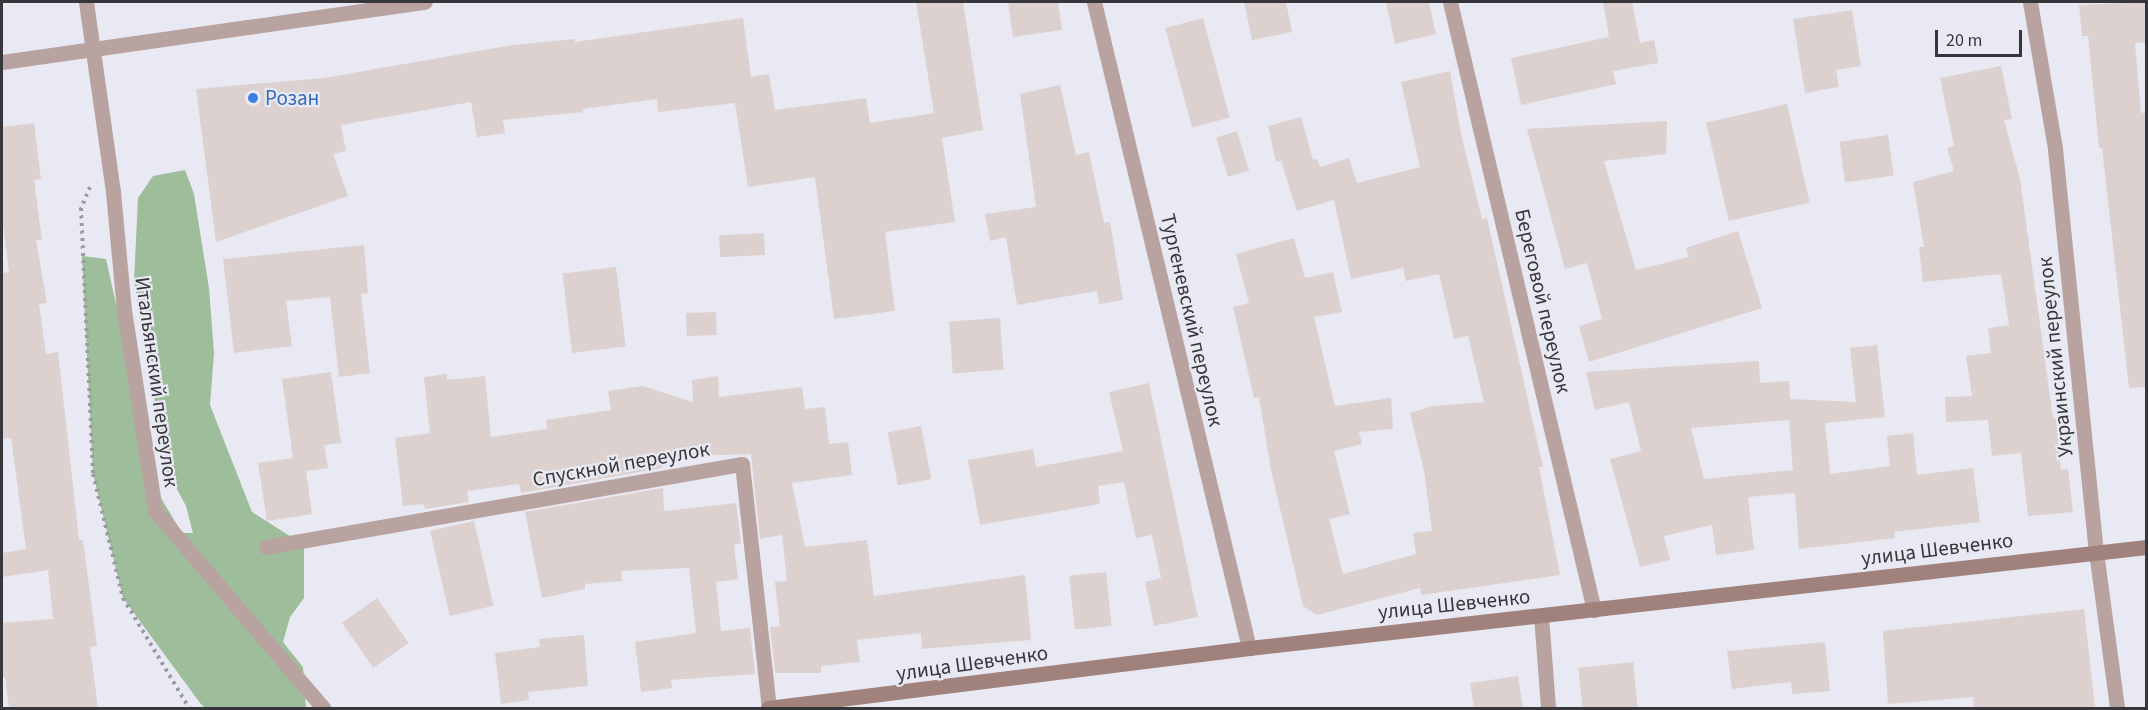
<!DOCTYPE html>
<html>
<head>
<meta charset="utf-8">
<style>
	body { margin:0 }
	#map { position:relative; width:2148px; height:710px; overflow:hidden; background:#e9e9f3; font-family:"Source Sans 3",sans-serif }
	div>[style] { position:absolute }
	.forest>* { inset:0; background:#9ebd9b }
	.building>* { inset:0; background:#dcd1ce; transform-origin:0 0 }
	.path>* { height:4px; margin-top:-2px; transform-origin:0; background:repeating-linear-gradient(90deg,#9b9ba2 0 3px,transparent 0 7.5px) }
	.street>* { height:15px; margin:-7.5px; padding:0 7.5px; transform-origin:7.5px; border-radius:7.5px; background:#b9a3a0 }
	.secondary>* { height:15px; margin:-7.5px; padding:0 7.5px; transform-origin:7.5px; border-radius:7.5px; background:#a0817c }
	.dots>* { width:16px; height:16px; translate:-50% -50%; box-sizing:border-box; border:3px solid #e9e9f3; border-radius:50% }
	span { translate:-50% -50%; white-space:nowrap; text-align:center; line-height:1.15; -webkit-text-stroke:4.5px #e9e9f3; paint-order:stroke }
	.shop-label { font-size:21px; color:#366cbe }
	.left { translate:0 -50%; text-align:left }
	.street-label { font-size:21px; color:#37373b }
	.frame { position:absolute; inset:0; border:3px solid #37373b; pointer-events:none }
	.scale { position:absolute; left:1935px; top:30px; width:87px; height:27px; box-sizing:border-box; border:3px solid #37373b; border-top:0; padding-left:8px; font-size:18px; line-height:21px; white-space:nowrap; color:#37373b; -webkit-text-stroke:4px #e9e9f3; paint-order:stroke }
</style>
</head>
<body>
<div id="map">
	<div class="forest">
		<i style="clip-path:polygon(185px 170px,194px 194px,209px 288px,214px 353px,210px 405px,252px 512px,304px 545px,304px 598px,290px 617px,283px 642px,303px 667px,306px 708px,205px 708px,200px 703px,123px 598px,93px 474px,82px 256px,106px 259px,158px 493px,182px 533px,193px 533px,186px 506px,167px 471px,134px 281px,138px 198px,153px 176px)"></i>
	</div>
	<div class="building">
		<i style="clip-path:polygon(916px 2px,963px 2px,983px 130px,942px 138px,955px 222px,885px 232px,895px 311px,834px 319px,815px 177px,748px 187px,735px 103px,658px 112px,657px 99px,582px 109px,583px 112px,503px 120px,505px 133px,477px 137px,471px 102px,341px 125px,346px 151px,333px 154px,348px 196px,216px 242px,196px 89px,324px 78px,513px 45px,575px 39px,575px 42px,743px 18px,751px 77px,769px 74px,775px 110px,866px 98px,870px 123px,934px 113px)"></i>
		<i style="clip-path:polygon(1008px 2px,1058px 2px,1062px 30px,1013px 37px)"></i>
		<i style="clip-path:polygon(1244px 2px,1286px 2px,1292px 32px,1252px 40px)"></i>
		<i style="clip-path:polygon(1386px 2px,1429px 2px,1436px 34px,1395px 44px)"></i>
		<i style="clip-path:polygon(1603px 2px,1632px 2px,1640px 43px,1654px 40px,1658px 63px,1613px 71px,1616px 84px,1521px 105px,1511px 58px,1609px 37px)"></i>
		<i style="clip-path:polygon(2146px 2px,2146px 42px,2135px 43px,2141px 113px,2146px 112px,2146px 387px,2129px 388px,2102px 148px,2099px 148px,2088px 36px,2082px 36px,2079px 5px)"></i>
		<i style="clip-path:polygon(1852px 10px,1861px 66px,1836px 70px,1839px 87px,1805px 93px,1793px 19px)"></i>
		<i style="left:1203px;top:18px;width:103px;height:39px;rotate:75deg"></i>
		<i style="clip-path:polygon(2001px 66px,2012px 119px,2004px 120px,2020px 179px,2053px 418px,2056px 418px,2061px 470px,2068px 469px,2073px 512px,2028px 516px,2021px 453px,1992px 456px,1988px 420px,1946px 422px,1945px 397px,1972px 396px,1966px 356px,1991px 353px,1988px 328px,2009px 325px,2001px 274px,1923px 282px,1919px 247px,1924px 247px,1913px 182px,1954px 171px,1947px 148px,1954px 146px,1940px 78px)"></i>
		<i style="clip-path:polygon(1450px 71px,1461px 134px,1482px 219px,1487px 218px,1543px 467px,1539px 467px,1560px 575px,1421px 595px,1420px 588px,1317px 615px,1303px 606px,1271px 470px,1259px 397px,1254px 398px,1233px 307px,1249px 303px,1236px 254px,1294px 238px,1305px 278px,1333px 272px,1342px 312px,1314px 317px,1335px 406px,1391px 398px,1393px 429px,1359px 432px,1362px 444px,1334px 451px,1350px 514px,1329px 519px,1343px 574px,1416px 554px,1413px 533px,1432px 531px,1424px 471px,1410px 413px,1432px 406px,1484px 402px,1468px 336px,1454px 339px,1439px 274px,1406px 281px,1403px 268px,1351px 279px,1334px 200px,1297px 211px,1281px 161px,1276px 162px,1268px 126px,1301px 117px,1313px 160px,1317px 159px,1320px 167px,1349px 158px,1357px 183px,1420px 167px,1401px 82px)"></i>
		<i style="clip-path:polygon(1060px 85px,1076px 155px,1089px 152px,1104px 223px,1110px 222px,1123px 300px,1099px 304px,1097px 291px,1017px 305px,1006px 237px,990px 241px,985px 214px,1036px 207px,1020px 94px)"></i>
		<i style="left:1787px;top:104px;width:101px;height:83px;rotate:77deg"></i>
		<i style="clip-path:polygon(1667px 121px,1666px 154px,1604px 161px,1636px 270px,1689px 257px,1686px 248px,1738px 231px,1762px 308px,1589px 362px,1579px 326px,1602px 319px,1587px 263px,1565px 269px,1527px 129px)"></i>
		<i style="clip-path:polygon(34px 123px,41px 179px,34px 180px,42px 240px,36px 240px,47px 303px,39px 304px,46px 354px,58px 352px,79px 540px,83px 540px,97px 646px,90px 647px,98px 708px,9px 708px,5px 677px,2px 677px,2px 623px,53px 619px,48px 570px,2px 577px,2px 553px,26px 549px,11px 438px,2px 439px,2px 273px,9px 272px,2px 217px,2px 127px)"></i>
		<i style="left:1237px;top:131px;width:41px;height:22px;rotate:73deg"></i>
		<i style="left:1888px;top:135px;width:41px;height:49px;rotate:82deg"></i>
		<i style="left:764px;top:233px;width:22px;height:45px;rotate:87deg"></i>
		<i style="clip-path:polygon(364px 245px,368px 293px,361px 294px,370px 373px,339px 377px,330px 297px,286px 301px,292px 346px,234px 353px,223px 259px)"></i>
		<i style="left:616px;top:267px;width:80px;height:54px;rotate:83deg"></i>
		<i style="left:716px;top:312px;width:23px;height:30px;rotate:88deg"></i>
		<i style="left:1000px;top:318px;width:52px;height:51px;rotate:86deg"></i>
		<i style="clip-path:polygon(evenodd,1877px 345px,1885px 417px,1825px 423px,1830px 474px,1890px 466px,1887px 436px,1913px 433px,1917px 475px,1973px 468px,1980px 522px,1894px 532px,1895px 538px,1799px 549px,1795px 493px,1748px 497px,1754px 550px,1716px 555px,1712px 525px,1664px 536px,1670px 560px,1640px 567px,1610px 459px,1641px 451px,1629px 402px,1595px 410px,1586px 372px,1759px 361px,1760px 383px,1789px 381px,1790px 399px,1856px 402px,1850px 348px,1877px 345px,1789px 420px,1793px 470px,1704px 479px,1691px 428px,1789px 420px)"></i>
		<i style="clip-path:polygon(331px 372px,341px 443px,324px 445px,328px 468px,306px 471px,312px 514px,267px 521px,258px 463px,293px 458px,282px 379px)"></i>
		<i style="clip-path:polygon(447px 374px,447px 380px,485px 376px,491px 437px,547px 429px,546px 420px,611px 410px,608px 391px,643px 386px,693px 402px,692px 380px,718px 376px,719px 397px,802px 387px,805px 409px,825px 407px,829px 444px,848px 442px,852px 475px,792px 483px,805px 547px,867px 540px,874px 596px,1025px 575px,1031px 640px,922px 649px,921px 633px,857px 640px,860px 662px,821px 666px,821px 673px,775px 673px,770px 627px,780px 626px,775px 582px,787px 581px,782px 535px,760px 539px,751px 454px,662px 457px,662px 468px,521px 493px,519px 484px,467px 491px,469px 502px,425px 509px,424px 504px,403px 506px,395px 438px,430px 433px,424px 377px)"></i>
		<i style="clip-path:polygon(1149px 383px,1198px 617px,1154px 626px,1145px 582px,1161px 578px,1152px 535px,1136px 538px,1124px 482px,1098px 486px,1100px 504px,980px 525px,968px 460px,1033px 449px,1036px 467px,1123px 451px,1109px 392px)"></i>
		<i style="left:921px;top:426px;width:54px;height:34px;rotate:79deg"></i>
		<i style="clip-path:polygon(663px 488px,664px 511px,736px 503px,741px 543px,734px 545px,738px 579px,716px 582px,721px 631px,750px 628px,755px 674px,671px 680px,672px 688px,641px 692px,635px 642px,696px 633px,689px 568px,621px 571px,622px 581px,585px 584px,585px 589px,542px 598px,525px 512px)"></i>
		<i style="left:474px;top:521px;width:87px;height:45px;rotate:77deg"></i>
		<i style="left:1106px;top:572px;width:54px;height:37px;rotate:84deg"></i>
		<i style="left:377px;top:598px;width:55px;height:43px;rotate:55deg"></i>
		<i style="clip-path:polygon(2084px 609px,2095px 708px,1974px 708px,1973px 697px,1888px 704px,1883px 631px)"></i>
		<i style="clip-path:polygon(584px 635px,588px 686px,528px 692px,529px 700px,501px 704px,495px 653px,540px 647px,539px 639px)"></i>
		<i style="clip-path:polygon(1825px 642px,1830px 691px,1792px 694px,1791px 682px,1732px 689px,1727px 651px)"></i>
		<i style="left:1633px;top:662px;width:46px;height:55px;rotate:84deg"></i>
		<i style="clip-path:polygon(1518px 676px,1523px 708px,1474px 708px,1470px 683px)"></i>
	</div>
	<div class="path">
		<i style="left:90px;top:187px;width:23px;rotate:113deg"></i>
		<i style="left:81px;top:208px;width:266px;rotate:87.4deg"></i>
		<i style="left:93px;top:474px;width:128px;rotate:76.4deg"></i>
		<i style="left:123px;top:598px;width:128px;rotate:59deg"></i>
	</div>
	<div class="street">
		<i style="left:86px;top:2px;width:192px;rotate:81.9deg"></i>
		<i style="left:113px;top:192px;width:119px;rotate:84.7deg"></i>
		<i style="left:124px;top:310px;width:203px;rotate:81.2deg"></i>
		<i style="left:155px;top:511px;width:259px;rotate:49.5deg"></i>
		<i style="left:1094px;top:2px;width:664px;rotate:76.51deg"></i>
		<i style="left:1450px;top:2px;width:625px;rotate:76.68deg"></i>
		<i style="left:2030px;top:2px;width:149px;rotate:80.3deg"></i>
		<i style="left:2055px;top:149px;width:405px;rotate:84.2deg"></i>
		<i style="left:2096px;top:552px;width:157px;rotate:82.3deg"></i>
		<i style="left:2px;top:62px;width:427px;rotate:-8.1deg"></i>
		<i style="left:266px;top:547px;width:483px;rotate:-9.9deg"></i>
		<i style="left:742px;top:464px;width:245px;rotate:83.7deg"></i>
		<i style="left:1541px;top:616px;width:92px;rotate:85.6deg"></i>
	</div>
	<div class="secondary">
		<i style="left:768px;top:708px;width:485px;rotate:-7.1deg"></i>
		<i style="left:1249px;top:648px;width:903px;rotate:-6.42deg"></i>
	</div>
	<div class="dots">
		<i style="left:253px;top:98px;background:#3f7fe0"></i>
	</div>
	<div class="shop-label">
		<span class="left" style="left:265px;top:98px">Розан</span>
	</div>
	<div class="street-label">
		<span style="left:1543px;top:301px;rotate:77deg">Береговой переулок</span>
		<span style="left:1192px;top:320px;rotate:77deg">Тургеневский переулок</span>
		<span style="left:2055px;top:357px;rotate:-96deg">Украинский переулок</span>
		<span style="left:157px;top:382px;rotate:82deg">Итальянский переулок</span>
		<span style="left:621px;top:464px;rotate:-10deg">Спускной переулок</span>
		<span style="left:1937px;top:549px;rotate:-7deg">улица Шевченко</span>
		<span style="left:1454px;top:604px;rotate:-6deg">улица Шевченко</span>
		<span style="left:972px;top:663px;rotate:-8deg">улица Шевченко</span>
	</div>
	<div class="frame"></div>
	<div class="scale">20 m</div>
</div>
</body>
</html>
